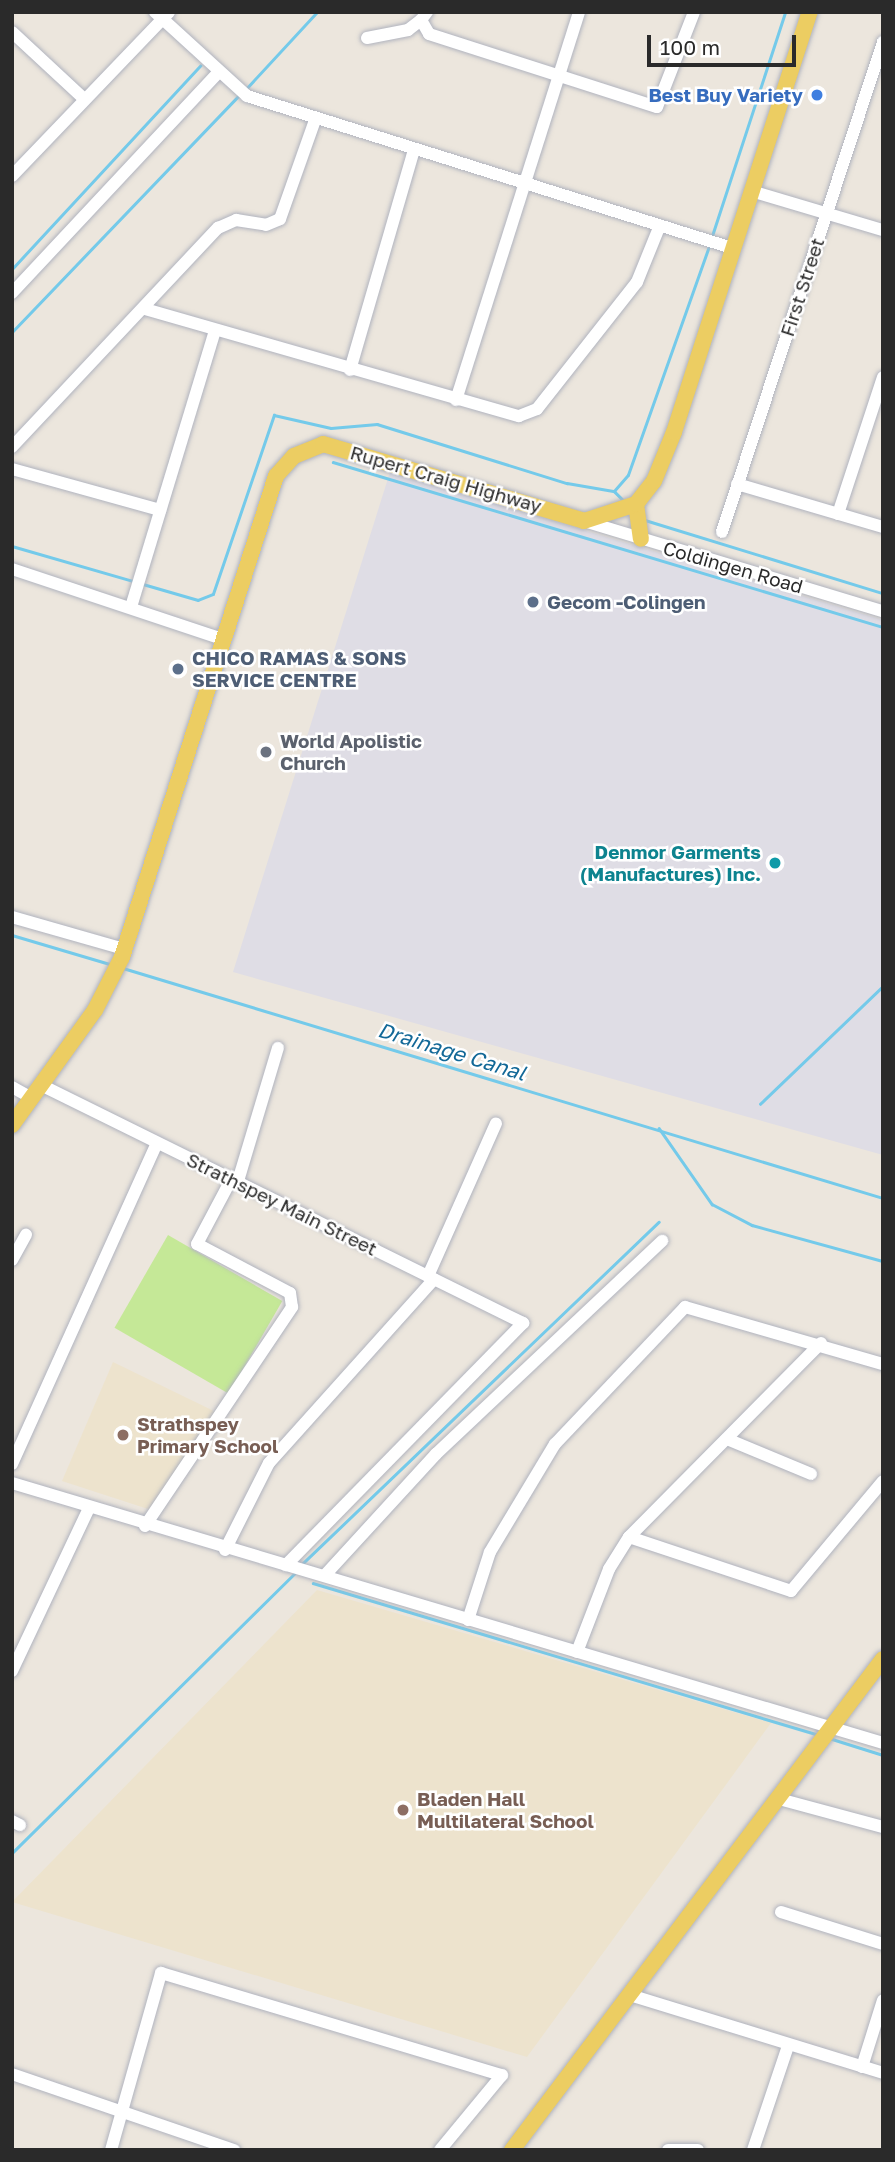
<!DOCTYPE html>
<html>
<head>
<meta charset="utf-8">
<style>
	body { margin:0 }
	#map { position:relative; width:895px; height:2162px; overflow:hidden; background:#ece6dd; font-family:"Golos Text",sans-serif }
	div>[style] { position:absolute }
	.industrial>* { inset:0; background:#dfdde5 }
	.education>* { inset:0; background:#ede3cd }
	.pitch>* { inset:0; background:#c5e897; transform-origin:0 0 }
	.stream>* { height:2.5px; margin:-1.25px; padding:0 1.25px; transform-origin:1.25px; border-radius:1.25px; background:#74caea }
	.roads { filter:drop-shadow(0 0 2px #b0b3be) drop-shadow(0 0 2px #b0b3be) }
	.minor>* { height:12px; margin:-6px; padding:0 6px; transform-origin:6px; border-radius:6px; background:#fff }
	.major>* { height:16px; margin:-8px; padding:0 8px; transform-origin:8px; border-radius:8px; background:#eccd62 }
	.dots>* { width:19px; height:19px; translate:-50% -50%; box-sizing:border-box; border:4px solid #fff; border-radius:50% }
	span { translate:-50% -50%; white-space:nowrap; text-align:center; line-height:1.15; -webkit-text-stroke:5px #fff; paint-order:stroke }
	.shop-label { font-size:19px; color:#366cbe; font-weight:700 }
	.right { translate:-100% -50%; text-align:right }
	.street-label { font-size:19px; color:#2a2a2a }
	.service-label { font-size:19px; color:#4e5e75; font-weight:700 }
	.left { translate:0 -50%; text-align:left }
	.worship-label { font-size:19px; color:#5b616d; font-weight:700 }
	.culture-label { font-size:19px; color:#0d838f; font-weight:700 }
	.education-label { font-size:19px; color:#785e54; font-weight:700 }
	.water-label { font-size:21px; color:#126897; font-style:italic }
	.frame { position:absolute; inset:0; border:14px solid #2a2a2a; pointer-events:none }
	.scale { position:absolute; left:647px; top:35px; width:149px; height:32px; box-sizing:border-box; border:4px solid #2a2a2a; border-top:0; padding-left:9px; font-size:21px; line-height:24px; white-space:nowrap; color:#2a2a2a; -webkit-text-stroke:5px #fff; paint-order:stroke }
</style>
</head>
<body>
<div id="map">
	<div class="industrial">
		<i style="clip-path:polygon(390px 472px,883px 620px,883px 1155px,233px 972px)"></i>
	</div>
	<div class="education">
		<i style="clip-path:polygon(113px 1362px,220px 1414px,151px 1510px,62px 1481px)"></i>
		<i style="clip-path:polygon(317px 1590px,771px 1723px,527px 2057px,12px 1902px)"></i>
	</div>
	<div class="pitch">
		<i style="left:168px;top:1235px;width:132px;height:107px;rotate:30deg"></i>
	</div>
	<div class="stream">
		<i style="left:245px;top:90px;width:106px;rotate:-47.3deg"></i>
		<i style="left:712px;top:236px;width:236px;rotate:-71.9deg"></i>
		<i style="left:12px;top:269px;width:277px;rotate:-47.2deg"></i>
		<i style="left:12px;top:332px;width:330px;rotate:-46.2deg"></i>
		<i style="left:333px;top:462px;width:574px;rotate:16.7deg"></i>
		<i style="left:614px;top:491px;width:14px;rotate:45deg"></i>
		<i style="left:645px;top:520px;width:249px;rotate:17.1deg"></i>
		<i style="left:12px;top:546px;width:126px;rotate:16.1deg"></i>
		<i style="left:143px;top:584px;width:57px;rotate:16.2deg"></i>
		<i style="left:198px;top:600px;width:16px;rotate:-22deg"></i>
		<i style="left:213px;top:594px;width:189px;rotate:-71.2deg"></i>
		<i style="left:274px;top:415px;width:58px;rotate:12.8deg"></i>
		<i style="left:331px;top:428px;width:46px;rotate:-5deg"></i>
		<i style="left:377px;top:424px;width:199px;rotate:17.3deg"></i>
		<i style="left:567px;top:483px;width:48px;rotate:9.7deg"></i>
		<i style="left:614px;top:491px;width:21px;rotate:-49deg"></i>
		<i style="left:628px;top:475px;width:243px;rotate:-70.5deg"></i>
		<i style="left:12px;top:935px;width:105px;rotate:16.5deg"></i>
		<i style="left:123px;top:968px;width:794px;rotate:16.84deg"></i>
		<i style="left:760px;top:1104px;width:170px;rotate:-43.8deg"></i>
		<i style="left:659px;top:1128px;width:93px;rotate:55.1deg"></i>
		<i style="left:712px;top:1204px;width:45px;rotate:27.7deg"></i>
		<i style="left:752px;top:1225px;width:136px;rotate:15.4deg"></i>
		<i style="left:302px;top:1564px;width:494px;rotate:-43.8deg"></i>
		<i style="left:313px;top:1583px;width:528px;rotate:16.72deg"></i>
		<i style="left:829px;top:1738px;width:57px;rotate:17.5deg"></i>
		<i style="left:12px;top:1853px;width:400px;rotate:-44.7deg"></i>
	</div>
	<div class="roads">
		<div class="minor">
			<i style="left:155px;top:12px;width:125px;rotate:42.4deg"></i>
			<i style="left:247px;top:96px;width:508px;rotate:17.4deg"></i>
			<i style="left:427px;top:12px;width:10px;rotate:127deg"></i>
			<i style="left:421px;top:20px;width:16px;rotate:60deg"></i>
			<i style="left:429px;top:34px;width:239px;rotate:17.8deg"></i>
			<i style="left:657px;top:107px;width:102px;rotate:-68.7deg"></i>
			<i style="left:12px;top:32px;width:98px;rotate:42.9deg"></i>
			<i style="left:367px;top:38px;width:42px;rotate:-11deg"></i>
			<i style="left:408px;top:30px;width:16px;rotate:-38deg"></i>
			<i style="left:12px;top:176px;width:227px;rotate:-46.2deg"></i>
			<i style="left:751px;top:191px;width:138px;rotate:16.5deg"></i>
			<i style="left:12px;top:293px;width:301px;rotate:-46.9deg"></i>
			<i style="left:145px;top:309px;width:389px;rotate:16deg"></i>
			<i style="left:519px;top:416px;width:19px;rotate:-21deg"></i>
			<i style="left:537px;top:409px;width:162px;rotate:-51.8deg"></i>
			<i style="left:637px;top:282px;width:61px;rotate:-68deg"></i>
			<i style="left:350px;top:370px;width:229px;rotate:-73.8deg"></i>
			<i style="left:456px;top:400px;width:407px;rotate:-72.4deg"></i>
			<i style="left:12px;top:447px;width:301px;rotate:-46.8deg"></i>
			<i style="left:218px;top:228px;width:20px;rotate:-24deg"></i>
			<i style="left:236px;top:220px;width:30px;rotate:9deg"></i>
			<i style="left:266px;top:225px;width:15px;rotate:-23deg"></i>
			<i style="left:280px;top:219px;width:105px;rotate:-70.5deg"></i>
			<i style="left:12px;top:469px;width:154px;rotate:15.5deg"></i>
			<i style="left:737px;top:484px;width:152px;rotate:16.4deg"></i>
			<i style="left:838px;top:514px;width:144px;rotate:-71.8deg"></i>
			<i style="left:584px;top:521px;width:312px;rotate:16.8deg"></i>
			<i style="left:722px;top:532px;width:516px;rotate:-71.81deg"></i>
			<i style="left:12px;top:569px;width:222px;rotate:18.4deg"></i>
			<i style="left:131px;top:607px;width:288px;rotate:-73.1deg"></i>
			<i style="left:12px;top:917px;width:116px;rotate:15.9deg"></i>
			<i style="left:41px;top:1085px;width:538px;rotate:26.28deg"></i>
			<i style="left:523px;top:1323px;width:339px;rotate:134.4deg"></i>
			<i style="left:12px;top:1087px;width:23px;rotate:29deg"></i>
			<i style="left:238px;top:1181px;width:139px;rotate:-73.3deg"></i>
			<i style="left:12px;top:1260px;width:29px;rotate:-61deg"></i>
			<i style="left:428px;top:1276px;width:167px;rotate:-66deg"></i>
			<i style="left:727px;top:1439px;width:91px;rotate:22.6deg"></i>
			<i style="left:12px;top:1464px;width:352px;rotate:-65.7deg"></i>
			<i style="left:12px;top:1483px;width:909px;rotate:16.62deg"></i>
			<i style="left:145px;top:1526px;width:264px;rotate:-56.1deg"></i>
			<i style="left:292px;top:1307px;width:14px;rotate:-98deg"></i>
			<i style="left:290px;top:1293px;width:105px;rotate:-152.2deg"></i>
			<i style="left:197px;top:1244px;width:75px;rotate:-62.1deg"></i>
			<i style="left:629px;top:1537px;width:171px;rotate:18.4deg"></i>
			<i style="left:791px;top:1591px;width:143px;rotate:-50.1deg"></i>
			<i style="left:225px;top:1550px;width:97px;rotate:-63.2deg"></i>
			<i style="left:269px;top:1463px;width:247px;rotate:-48.1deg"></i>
			<i style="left:326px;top:1574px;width:163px;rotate:-47.5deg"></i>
			<i style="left:436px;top:1454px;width:311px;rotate:-43.3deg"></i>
			<i style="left:468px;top:1620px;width:71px;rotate:-72.1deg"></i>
			<i style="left:490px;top:1552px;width:126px;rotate:-59deg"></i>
			<i style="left:555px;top:1444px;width:189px;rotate:-46.5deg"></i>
			<i style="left:685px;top:1307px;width:206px;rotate:16.1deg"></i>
			<i style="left:577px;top:1652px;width:89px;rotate:-68.9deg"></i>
			<i style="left:609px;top:1569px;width:38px;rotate:-58deg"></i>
			<i style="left:629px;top:1537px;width:273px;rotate:-45.3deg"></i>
			<i style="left:12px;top:1671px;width:180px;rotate:-64.7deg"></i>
			<i style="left:779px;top:1799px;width:108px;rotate:15.1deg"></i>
			<i style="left:12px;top:1821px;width:9px;rotate:27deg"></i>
			<i style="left:781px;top:1912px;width:107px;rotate:17.4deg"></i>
			<i style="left:633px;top:1996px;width:262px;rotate:17.1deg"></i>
			<i style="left:862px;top:2067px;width:70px;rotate:-72.6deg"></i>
			<i style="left:12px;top:2074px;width:235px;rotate:18.9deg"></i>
			<i style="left:111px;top:2150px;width:184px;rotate:-74.2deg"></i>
			<i style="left:161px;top:1973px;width:356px;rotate:16.7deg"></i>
			<i style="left:502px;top:2075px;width:97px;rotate:129.6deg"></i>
			<i style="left:668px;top:2150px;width:30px"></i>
			<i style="left:753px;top:2150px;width:110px;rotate:-71.4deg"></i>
		</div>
		<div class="major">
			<i style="left:636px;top:504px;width:35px;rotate:82deg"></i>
			<i style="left:12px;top:1125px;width:142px;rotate:-54.2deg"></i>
			<i style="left:95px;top:1010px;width:59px;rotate:-63deg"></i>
			<i style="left:122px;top:957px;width:505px;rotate:-72.25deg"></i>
			<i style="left:276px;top:476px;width:27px;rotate:-48deg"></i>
			<i style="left:294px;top:456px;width:31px;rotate:-22deg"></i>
			<i style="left:323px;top:444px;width:272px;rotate:16.4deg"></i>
			<i style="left:584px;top:521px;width:55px;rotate:-18.1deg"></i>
			<i style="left:636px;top:504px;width:29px;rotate:-52deg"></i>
			<i style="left:654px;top:481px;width:53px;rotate:-67.8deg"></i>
			<i style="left:674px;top:432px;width:441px;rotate:-72.1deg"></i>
			<i style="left:512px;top:2150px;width:615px;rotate:-52.93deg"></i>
		</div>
	</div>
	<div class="dots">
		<i style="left:817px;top:95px;background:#3f7fe0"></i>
		<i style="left:533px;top:602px;background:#5c6f8a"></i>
		<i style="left:178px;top:669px;background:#5c6f8a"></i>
		<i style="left:266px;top:752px;background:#6b7280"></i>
		<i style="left:775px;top:863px;background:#0f9aa8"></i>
		<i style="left:123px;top:1435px;background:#8d6e63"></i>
		<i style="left:403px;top:1810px;background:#8d6e63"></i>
	</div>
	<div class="shop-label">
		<span class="right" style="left:803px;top:95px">Best Buy Variety</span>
	</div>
	<div class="street-label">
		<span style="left:802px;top:287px;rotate:-72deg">First Street</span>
		<span style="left:446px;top:479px;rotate:16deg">Rupert Craig Highway</span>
		<span style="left:733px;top:567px;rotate:16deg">Coldingen Road</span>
		<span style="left:282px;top:1204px;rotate:26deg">Strathspey Main Street</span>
	</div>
	<div class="service-label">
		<span class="left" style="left:547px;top:602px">Gecom -Colingen</span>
		<span class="left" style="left:192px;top:669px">CHICO RAMAS &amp; SONS<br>SERVICE CENTRE</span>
	</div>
	<div class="worship-label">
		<span class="left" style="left:280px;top:752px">World Apolistic<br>Church</span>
	</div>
	<div class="culture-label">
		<span class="right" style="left:761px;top:863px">Denmor Garments<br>(Manufactures) Inc.</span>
	</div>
	<div class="education-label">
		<span class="left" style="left:137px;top:1435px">Strathspey<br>Primary School</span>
		<span class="left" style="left:417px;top:1810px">Bladen Hall<br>Multilateral School</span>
	</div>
	<div class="water-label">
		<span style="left:452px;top:1051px;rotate:17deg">Drainage Canal</span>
	</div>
	<div class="frame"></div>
	<div class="scale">100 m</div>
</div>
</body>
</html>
